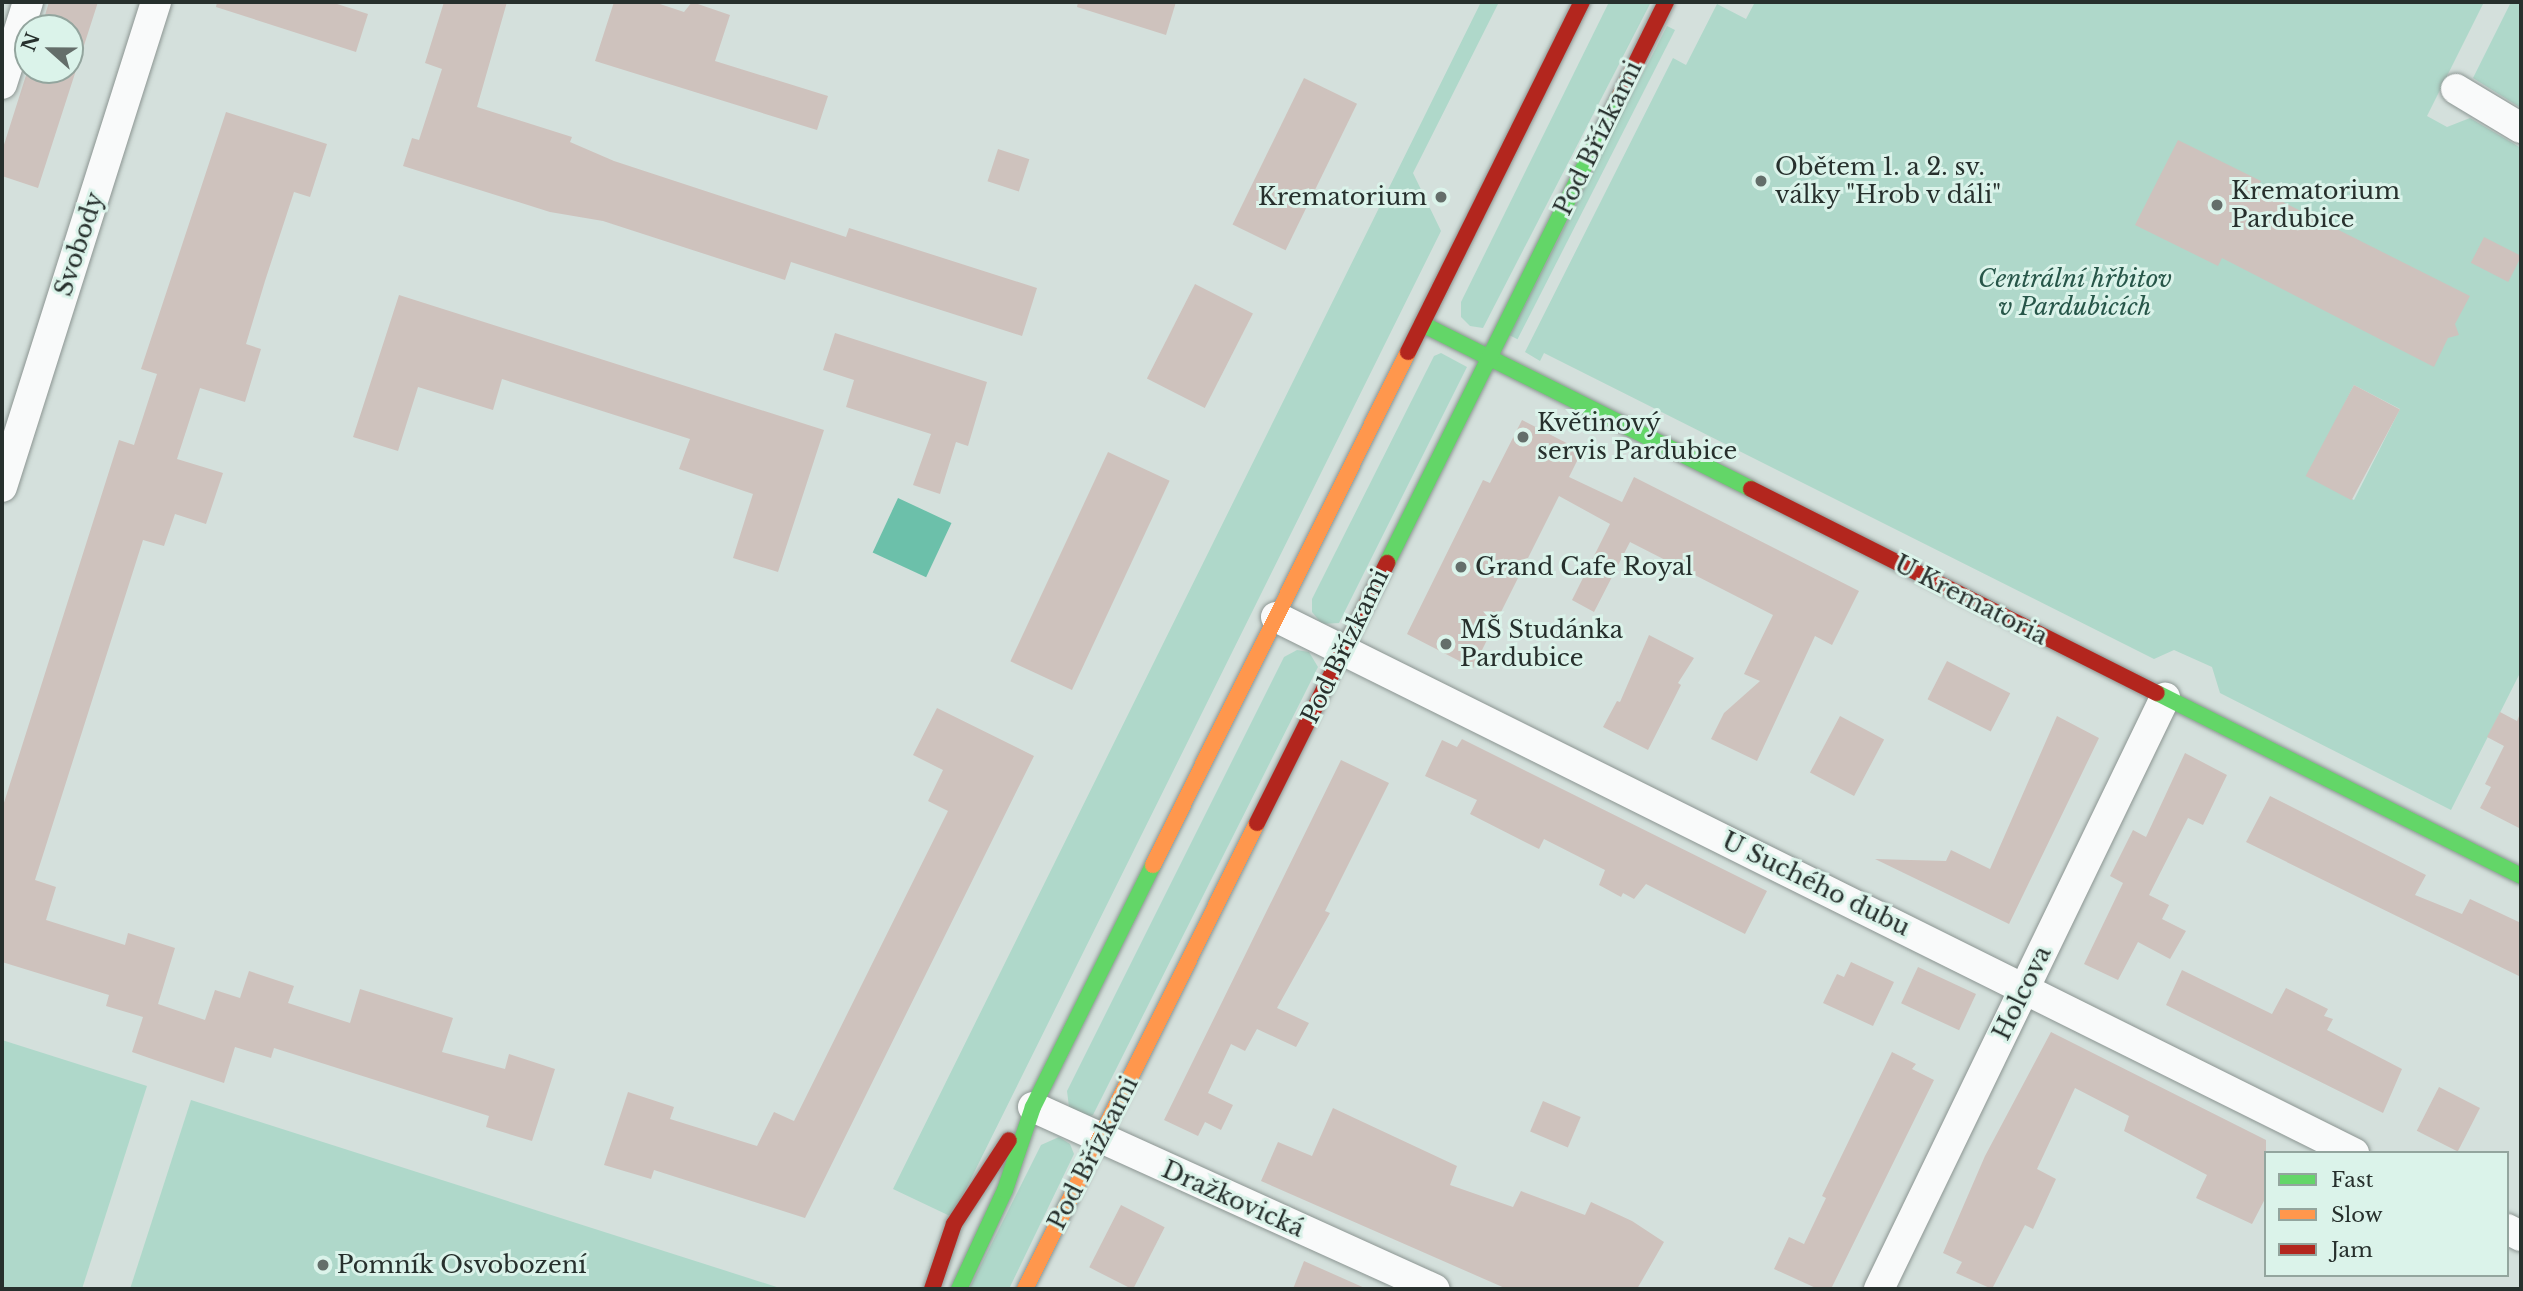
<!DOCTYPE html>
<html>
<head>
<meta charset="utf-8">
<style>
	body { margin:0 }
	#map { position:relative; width:2523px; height:1291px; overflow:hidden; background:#d4e0dc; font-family:"Libre Baskerville",serif }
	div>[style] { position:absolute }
	.green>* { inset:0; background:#afd8ca; transform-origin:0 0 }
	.water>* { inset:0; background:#6cc0aa; transform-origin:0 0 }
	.building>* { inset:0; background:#cec2bd; transform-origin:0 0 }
	.roads { filter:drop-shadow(0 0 2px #8c9592) drop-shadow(0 0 2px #8c9592) }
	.street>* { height:30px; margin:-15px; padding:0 15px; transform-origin:15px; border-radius:15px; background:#f9fafa }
	.fast>* { height:16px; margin:-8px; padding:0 8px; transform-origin:8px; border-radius:8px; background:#63d668 }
	.slow>* { height:16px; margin:-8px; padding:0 8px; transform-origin:8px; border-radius:8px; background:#ff974d }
	.jam>* { height:16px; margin:-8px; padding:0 8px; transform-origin:8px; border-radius:8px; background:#b3261e }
	.dots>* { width:19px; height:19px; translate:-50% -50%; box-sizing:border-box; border:4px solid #dbf3ea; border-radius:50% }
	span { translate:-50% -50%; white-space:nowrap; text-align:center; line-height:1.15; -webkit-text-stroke:6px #dbf3ea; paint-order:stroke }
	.street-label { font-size:24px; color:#27302d }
	.poi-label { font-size:24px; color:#27302d }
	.left { translate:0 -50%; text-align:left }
	.right { translate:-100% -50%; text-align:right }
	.park-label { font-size:24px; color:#275649; font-style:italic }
	.frame { position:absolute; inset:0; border:4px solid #27302d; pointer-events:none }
	.legend { position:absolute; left:2264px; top:1151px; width:245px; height:126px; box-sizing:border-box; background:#dbf3ea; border:2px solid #93a59e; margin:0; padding:9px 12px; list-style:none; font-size:21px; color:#27302d }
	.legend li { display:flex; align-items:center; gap:14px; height:35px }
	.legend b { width:35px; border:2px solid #93a59e }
	.north { position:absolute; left:14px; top:14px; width:70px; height:70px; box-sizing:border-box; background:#dbf3ea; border:2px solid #93a59e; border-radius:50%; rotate:291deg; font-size:19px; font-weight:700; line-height:28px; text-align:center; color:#27302d }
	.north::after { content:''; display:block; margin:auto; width:24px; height:32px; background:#646e6a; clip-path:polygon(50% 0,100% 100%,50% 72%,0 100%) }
</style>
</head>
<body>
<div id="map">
	<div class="green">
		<i style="clip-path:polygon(1481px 2px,1499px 2px,1413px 173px,1441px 231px,952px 1217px,893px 1189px)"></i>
		<i style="clip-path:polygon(1609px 2px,1651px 2px,1483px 328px,1470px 326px,1461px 317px,1461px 302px)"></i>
		<i style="clip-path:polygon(evenodd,1755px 2px,2484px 2px,2427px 116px,2447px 127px,2470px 118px,2521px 148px,2521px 671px,2451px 810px,2220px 693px,2212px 667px,2174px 650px,2154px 659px,1544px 353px,1540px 361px,1525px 352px,1673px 58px,1686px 65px,1717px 4px,1746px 19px,1755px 2px,2354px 385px,2400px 409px,2354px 500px,2308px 476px,2354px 385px)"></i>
		<i style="clip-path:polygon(2511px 2px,2521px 2px,2521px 108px,2473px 78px)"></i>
		<i style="left:1667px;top:26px;width:9px;height:347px;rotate:27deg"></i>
		<i style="clip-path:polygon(1441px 353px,1467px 367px,1339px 623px,1322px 624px,1312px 612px,1312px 599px,1434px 356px)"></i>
		<i style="clip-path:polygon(1297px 650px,1309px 652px,1318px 667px,1093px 1115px,1087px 1117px,1069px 1107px,1067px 1091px,1284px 657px)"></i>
		<i style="clip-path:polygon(2px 1040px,147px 1086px,82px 1289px,2px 1289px)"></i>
		<i style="clip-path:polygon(191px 1100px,783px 1289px,130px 1289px)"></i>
		<i style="clip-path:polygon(1059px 1137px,1070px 1144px,1074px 1154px,1009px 1289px,969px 1289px,1041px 1145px)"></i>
	</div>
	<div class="water">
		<i style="left:898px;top:498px;width:59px;height:60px;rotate:25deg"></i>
	</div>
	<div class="building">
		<i style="clip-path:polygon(49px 2px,98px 2px,38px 188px,2px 176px,2px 151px,28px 69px,70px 70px,70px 28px,41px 28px)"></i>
		<i style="clip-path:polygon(217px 2px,331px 2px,368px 14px,356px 52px,216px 7px)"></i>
		<i style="clip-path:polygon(444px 2px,507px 2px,477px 107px,572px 137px,570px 142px,614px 161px,846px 237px,849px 228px,1037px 288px,1022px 336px,791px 262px,785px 280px,603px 221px,550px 212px,403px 166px,412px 138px,419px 140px,442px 69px,425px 63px)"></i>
		<i style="clip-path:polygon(614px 2px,654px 2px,684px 12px,692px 2px,730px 15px,715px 61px,828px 96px,817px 130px,595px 61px)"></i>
		<i style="clip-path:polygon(1078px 2px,1176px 2px,1166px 35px,1077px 7px)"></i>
		<i style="left:1304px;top:78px;width:59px;height:163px;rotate:26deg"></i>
		<i style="clip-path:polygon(226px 112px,327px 144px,310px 197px,294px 192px,265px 281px,246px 344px,261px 349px,245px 402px,200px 388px,177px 459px,223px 473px,206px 524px,175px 514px,164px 546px,143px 540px,35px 880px,56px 887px,46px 920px,125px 945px,128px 933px,175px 948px,158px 1004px,205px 1020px,215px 990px,240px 998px,249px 971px,294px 986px,288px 1003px,350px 1023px,360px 989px,453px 1018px,442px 1052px,505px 1069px,509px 1054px,555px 1069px,532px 1141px,486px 1127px,489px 1116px,274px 1048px,271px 1058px,235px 1047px,224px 1083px,155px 1060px,132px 1052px,143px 1017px,106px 1006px,109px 995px,2px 962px,2px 809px,119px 440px,134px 445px,157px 374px,141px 369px)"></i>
		<i style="clip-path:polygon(2178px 140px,2261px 181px,2257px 189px,2470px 296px,2455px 324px,2459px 335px,2448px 338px,2434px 367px,2222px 258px,2218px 266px,2135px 225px)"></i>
		<i style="left:998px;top:149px;width:33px;height:34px;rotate:18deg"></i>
		<i style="left:2484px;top:237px;width:42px;height:29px;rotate:27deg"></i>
		<i style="left:1195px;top:284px;width:65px;height:106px;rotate:27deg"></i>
		<i style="clip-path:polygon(399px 295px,824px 430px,778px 572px,733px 558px,753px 494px,679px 469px,690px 439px,502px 379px,493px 410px,418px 387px,398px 451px,353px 437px)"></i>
		<i style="clip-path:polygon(835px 333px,987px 382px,968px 446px,956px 442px,940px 494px,913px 485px,931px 434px,846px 407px,854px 380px,823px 370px)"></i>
		<i style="left:2354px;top:385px;width:52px;height:103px;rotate:28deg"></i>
		<i style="clip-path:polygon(1522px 420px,1582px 451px,1569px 477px,1622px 502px,1634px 477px,1859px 591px,1832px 645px,1815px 636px,1757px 761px,1711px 739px,1724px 713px,1760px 681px,1744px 674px,1773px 615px,1630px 542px,1594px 612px,1572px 600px,1610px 524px,1559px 496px,1473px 668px,1407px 634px,1483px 480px,1490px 483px)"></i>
		<i style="left:1108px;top:452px;width:68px;height:231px;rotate:25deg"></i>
		<i style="clip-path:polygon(1649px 635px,1694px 658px,1678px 683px,1681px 685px,1648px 750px,1603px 727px,1617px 701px,1620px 702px)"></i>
		<i style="left:1947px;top:661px;width:71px;height:43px;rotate:27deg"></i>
		<i style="clip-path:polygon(937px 708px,1034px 756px,805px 1218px,654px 1170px,651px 1179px,604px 1165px,628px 1092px,674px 1107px,670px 1119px,757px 1146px,774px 1112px,794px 1121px,948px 811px,928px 801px,943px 770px,913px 755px)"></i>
		<i style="clip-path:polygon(2521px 711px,2521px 829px,2480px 808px,2491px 787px,2485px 784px,2504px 746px,2487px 737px,2500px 712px,2517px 721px)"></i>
		<i style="left:1840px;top:716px;width:50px;height:64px;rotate:28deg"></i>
		<i style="clip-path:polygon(2057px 716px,2099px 738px,2009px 924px,1875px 859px,1946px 861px,1951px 850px,1990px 869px)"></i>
		<i style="clip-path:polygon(1462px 739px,1767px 891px,1745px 934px,1646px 884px,1634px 899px,1623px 893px,1621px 897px,1599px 885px,1605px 870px,1544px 839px,1539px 849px,1470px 814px,1477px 800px,1425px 776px,1442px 740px,1457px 747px)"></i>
		<i style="clip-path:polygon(2185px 753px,2227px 775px,2203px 825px,2188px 818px,2149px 895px,2169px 905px,2162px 919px,2186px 931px,2170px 959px,2138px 942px,2118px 980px,2084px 964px,2123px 883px,2110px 876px,2133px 830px,2146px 837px)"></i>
		<i style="clip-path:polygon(1341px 760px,1389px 783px,1325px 911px,1330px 913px,1277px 1008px,1309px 1023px,1296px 1047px,1257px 1029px,1245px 1051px,1231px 1044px,1208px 1093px,1233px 1105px,1221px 1130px,1205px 1122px,1198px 1136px,1164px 1120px)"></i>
		<i style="clip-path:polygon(2270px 796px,2426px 875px,2415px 895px,2462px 914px,2470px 899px,2521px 923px,2521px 977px,2246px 842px)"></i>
		<i style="clip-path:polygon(1851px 962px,1894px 982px,1873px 1026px,1823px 1003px,1837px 974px,1844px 977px)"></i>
		<i style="left:1918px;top:967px;width:64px;height:40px;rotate:25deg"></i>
		<i style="clip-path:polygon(2182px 970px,2272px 1014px,2286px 988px,2328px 1009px,2324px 1016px,2333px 1019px,2327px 1030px,2402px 1069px,2383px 1113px,2166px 1005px)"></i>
		<i style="clip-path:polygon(2051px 1032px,2266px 1140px,2266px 1197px,2252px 1224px,2196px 1198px,2207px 1175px,2124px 1131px,2129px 1116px,2075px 1088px,2037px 1169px,2056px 1179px,2033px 1229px,2025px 1225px,1992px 1289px,1956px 1273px,1962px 1262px,1943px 1253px,1985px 1156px)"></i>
		<i style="clip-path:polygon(1892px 1052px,1916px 1064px,1912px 1069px,1934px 1080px,1831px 1289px,1818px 1289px,1774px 1269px,1789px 1237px,1804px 1244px,1826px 1198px,1822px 1196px)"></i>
		<i style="left:2439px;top:1087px;width:46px;height:49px;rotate:27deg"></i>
		<i style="left:1543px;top:1101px;width:41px;height:33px;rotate:23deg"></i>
		<i style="clip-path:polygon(1333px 1108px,1457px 1166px,1450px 1185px,1513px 1207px,1521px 1191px,1585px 1215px,1591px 1202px,1632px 1221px,1664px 1242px,1637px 1289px,1507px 1289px,1261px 1181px,1278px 1142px,1312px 1156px)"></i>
		<i style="left:1121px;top:1205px;width:49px;height:70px;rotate:27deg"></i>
		<i style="clip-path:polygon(1304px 1261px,1367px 1289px,1293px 1289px)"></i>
	</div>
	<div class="roads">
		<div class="street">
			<i style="left:2px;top:84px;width:86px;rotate:-72.4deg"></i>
			<i style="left:2456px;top:89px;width:76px;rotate:31deg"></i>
			<i style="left:2px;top:487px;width:509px;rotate:-72.38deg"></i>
			<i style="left:1276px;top:617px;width:1204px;rotate:26.44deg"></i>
			<i style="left:1033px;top:1107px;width:441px;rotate:24.4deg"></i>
			<i style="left:2507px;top:1229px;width:16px;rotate:27deg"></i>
			<i style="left:1879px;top:1289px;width:657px;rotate:-64.18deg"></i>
		</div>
		<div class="fast">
			<i style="left:1422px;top:324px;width:368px;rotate:26.6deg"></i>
			<i style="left:1387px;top:563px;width:523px;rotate:-63.53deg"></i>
			<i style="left:2157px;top:693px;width:407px;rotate:26.7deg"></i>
			<i style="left:959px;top:1289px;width:109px;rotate:-65.1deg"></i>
			<i style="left:1005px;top:1190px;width:88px;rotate:-71.4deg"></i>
			<i style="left:1033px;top:1107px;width:270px;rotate:-63.6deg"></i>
		</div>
		<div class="slow">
			<i style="left:1153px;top:865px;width:573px;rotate:-63.57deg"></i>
			<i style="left:1025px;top:1289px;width:521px;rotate:-63.53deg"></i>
		</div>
		<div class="jam">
			<i style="left:1620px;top:95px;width:104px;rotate:-63.7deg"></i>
			<i style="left:1408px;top:352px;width:391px;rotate:-63.6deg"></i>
			<i style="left:1751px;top:489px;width:454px;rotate:26.7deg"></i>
			<i style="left:1257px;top:823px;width:291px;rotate:-63.4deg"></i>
			<i style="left:932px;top:1289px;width:69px;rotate:-71.3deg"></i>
			<i style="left:954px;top:1224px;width:100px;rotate:-56.8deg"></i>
		</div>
	</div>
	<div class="dots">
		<i style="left:1761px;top:181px;background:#646e6a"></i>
		<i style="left:1441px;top:197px;background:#646e6a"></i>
		<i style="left:2217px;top:205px;background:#646e6a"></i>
		<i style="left:1523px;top:437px;background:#646e6a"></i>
		<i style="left:1461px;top:567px;background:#646e6a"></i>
		<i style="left:1446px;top:644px;background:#646e6a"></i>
		<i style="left:323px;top:1265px;background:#646e6a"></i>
	</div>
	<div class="street-label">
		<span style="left:1598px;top:138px;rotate:-64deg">Pod Břízkami</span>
		<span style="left:79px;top:244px;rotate:-72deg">Svobody</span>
		<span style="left:1971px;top:600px;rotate:27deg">U Krematoria</span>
		<span style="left:1345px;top:646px;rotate:-64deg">Pod Břízkami</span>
		<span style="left:1816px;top:884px;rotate:26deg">U Suchého dubu</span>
		<span style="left:2022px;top:993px;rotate:-64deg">Holcova</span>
		<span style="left:1093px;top:1153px;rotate:-63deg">Pod Břízkami</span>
		<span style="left:1233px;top:1199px;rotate:24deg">Dražkovická</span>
	</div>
	<div class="poi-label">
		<span class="left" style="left:1775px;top:181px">Obětem 1. a 2. sv.<br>války "Hrob v dáli"</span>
		<span class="left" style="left:2231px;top:205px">Krematorium<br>Pardubice</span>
		<span class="right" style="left:1427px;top:197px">Krematorium</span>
		<span class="left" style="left:1537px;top:437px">Květinový<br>servis Pardubice</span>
		<span class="left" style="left:1475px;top:567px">Grand Cafe Royal</span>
		<span class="left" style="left:1460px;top:644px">MŠ Studánka<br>Pardubice</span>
		<span class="left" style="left:337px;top:1265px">Pomník Osvobození</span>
	</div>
	<div class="park-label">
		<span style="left:2075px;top:293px">Centrální hřbitov<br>v Pardubicích</span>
	</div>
	<div class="frame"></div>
	<ul class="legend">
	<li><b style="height:9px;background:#63d668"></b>Fast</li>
	<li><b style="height:9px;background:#ff974d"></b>Slow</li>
	<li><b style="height:9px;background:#b3261e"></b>Jam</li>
	</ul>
	<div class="north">N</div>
</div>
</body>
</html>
